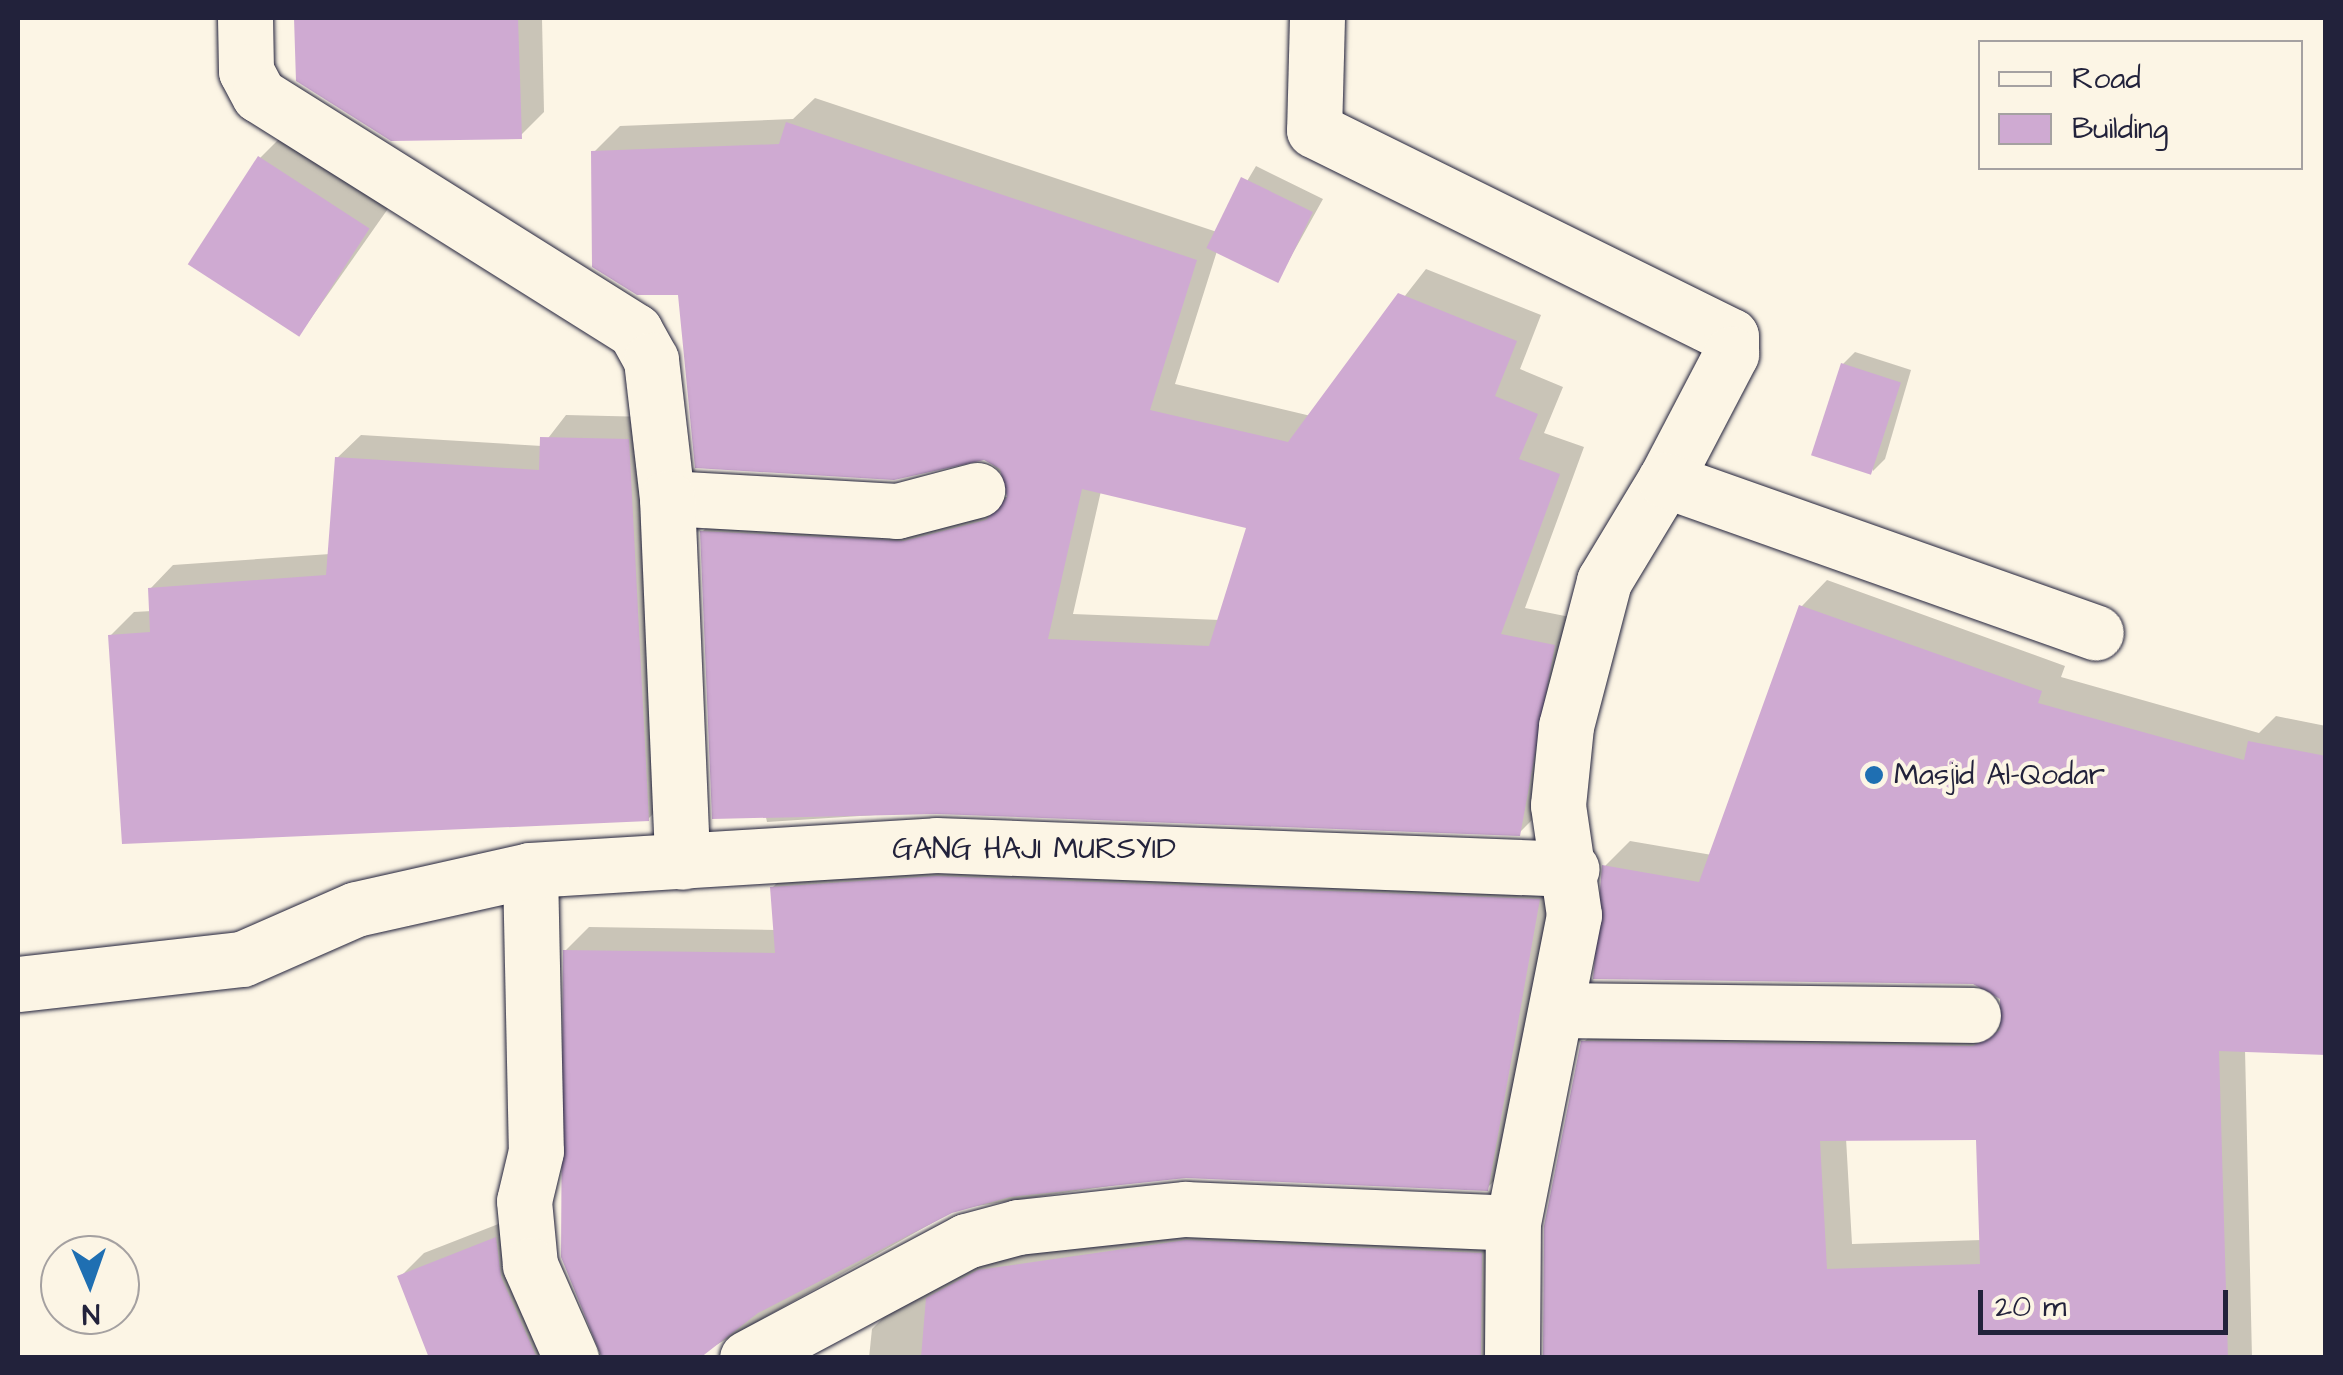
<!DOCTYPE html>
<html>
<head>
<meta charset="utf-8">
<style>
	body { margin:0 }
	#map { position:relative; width:2343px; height:1375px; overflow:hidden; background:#fcf5e5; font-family:"Architects Daughter",sans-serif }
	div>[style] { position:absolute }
	.shadow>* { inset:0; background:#0003 }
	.building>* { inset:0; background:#cfaad2; transform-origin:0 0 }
	.roads { filter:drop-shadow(0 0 2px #22223b) drop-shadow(0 0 2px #22223b) }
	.street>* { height:55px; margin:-27.5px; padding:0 27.5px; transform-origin:27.5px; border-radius:27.5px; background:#fcf5e5 }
	.dots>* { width:28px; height:28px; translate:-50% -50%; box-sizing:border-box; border:5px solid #fcf5e5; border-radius:50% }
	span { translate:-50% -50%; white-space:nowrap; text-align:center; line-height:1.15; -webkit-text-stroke:8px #fcf5e5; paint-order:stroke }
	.poi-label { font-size:30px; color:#22223b }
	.left { translate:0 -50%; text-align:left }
	.street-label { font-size:30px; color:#22223b }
	.frame { position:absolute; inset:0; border:20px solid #22223b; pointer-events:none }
	.legend { position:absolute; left:1978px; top:40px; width:325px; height:130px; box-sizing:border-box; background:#fcf5e5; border:2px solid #a5a1a1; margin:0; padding:12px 18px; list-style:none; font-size:30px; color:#22223b }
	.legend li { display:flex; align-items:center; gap:20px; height:50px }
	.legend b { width:50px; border:2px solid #a5a1a1 }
	.north { position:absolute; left:40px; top:1235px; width:100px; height:100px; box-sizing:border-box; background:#fcf5e5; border:2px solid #a5a1a1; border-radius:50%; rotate:178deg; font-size:28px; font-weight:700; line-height:40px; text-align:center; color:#22223b }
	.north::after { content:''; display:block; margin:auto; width:35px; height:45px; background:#1f6fb2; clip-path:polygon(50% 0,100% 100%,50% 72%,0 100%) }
	.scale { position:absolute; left:1978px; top:1290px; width:250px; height:45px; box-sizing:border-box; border:5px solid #22223b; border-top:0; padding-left:12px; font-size:30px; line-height:35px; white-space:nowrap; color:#22223b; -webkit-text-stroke:8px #fcf5e5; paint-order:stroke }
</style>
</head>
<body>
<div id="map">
	<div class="shadow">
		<i style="clip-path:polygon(297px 18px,542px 18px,544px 112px,520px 136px,298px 80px)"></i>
		<i style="clip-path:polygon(evenodd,815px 98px,1217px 232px,1256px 166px,1323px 199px,1278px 280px,1217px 251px,1175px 384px,1311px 416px,1426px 269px,1541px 315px,1520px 369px,1563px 387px,1544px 433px,1584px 447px,1525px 608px,1580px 619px,1545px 807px,1519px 833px,937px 811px,767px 822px,702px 532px,728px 506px,932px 516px,1009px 496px,1010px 482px,985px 457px,681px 292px,594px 152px,620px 126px,793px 119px,815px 98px,1101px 491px,1250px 526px,1220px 620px,1073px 614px,1101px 491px)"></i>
		<i style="clip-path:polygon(284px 134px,392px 203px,300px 334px,260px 158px)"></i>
		<i style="clip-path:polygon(1855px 352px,1911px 370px,1885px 459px,1873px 471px,1843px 364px)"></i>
		<i style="clip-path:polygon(566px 415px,651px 417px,671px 796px,648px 819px,110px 636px,134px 612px,152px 611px,150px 589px,173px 565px,330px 554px,337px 458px,361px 435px,542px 446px)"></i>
		<i style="clip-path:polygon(evenodd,1827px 580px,2065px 666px,2061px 677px,2259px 733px,2276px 716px,2326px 726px,2326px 1053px,2245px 1049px,2252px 1358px,1546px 1358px,1583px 1043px,1609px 1017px,2003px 1017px,2003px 999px,1975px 981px,1605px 866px,1630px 841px,1712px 855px,1802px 606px,1827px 580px,1978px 1137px,1982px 1240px,1852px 1244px,1846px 1138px,1978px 1137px)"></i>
		<i style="clip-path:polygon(796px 864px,1563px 876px,1511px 1164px,1487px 1188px,1182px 1175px,957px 1209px,693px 1358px,565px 951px,589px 927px,776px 930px,772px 888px)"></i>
		<i style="clip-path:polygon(519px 1216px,575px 1358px,432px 1358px,400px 1277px,424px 1253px)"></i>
		<i style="clip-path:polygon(1213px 1216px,1506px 1228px,1520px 1358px,869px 1358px,872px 1329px,898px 1303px,1006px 1246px)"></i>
	</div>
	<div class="building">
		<i style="clip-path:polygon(294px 18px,518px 18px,522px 139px,391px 141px,296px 81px)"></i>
		<i style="clip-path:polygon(evenodd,786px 122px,1197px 260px,1150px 410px,1288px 442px,1398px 293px,1517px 341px,1495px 396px,1538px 414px,1519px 459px,1560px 474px,1501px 634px,1555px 645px,1520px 836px,937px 814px,712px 819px,700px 531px,904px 541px,986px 520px,1007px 497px,1000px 469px,984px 460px,894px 480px,695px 468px,678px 295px,637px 295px,592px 267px,591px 151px,779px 144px,786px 122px,1082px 489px,1246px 528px,1209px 646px,1048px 639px,1082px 489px)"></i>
		<i style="left:258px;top:156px;width:133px;height:129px;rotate:33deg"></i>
		<i style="left:1241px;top:177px;width:80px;height:79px;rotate:26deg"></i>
		<i style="left:1841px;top:363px;width:63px;height:97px;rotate:18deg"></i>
		<i style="clip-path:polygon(540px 437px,629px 439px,649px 821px,122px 844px,108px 635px,150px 632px,148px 588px,326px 575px,335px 457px,539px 470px)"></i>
		<i style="clip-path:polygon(evenodd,1799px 605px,2042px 691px,2038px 703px,2244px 760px,2248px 741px,2326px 756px,2326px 1055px,2219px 1051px,2228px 1358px,1543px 1358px,1544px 1226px,1581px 1041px,1973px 1046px,2000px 1030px,2000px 999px,1973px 984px,1593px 979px,1602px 865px,1699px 882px,1799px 605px,1976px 1140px,1980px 1264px,1827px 1269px,1820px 1141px,1976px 1140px)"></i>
		<i style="clip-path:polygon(936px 876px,1540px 899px,1488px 1191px,1186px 1178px,1010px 1197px,952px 1213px,758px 1313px,700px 1358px,602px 1358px,561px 1257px,563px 950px,775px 953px,770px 887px)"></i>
		<i style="clip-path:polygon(496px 1237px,501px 1277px,537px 1358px,429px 1358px,397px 1276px)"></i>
		<i style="clip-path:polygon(1186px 1240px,1482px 1253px,1481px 1358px,921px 1358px,926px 1298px,978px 1270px)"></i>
	</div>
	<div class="roads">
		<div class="street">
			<i style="left:245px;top:18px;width:53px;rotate:88.9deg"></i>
			<i style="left:246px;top:71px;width:27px;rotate:62deg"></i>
			<i style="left:259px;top:95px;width:444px;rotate:32.1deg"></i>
			<i style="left:635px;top:331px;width:33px;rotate:61deg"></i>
			<i style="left:651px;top:360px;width:139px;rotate:83.4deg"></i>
			<i style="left:667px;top:498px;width:230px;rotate:3.2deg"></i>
			<i style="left:897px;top:511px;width:83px;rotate:-14.7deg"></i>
			<i style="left:1317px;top:18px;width:112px;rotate:91.5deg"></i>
			<i style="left:1314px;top:130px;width:465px;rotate:26.3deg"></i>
			<i style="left:1731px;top:336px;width:18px;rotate:90deg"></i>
			<i style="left:1731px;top:354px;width:142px;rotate:117.6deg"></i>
			<i style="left:667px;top:498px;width:364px;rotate:87.6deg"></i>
			<i style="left:530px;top:870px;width:281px;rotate:88.8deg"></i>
			<i style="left:536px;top:1151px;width:51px;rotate:103.5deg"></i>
			<i style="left:524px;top:1201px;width:64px;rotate:84.6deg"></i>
			<i style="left:530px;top:1265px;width:102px;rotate:66.2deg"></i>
			<i style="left:18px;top:984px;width:225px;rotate:-6.4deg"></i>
			<i style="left:242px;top:959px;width:124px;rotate:-23.7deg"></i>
			<i style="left:356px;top:909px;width:178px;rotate:-12.6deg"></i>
			<i style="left:530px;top:870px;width:407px;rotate:-3.5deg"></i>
			<i style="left:936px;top:845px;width:636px;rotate:2.16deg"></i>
			<i style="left:1562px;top:1010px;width:411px;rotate:0.7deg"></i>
			<i style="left:747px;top:1358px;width:248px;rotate:-28.1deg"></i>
			<i style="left:966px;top:1241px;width:54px;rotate:-15.1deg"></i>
			<i style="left:1018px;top:1227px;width:168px;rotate:-6.2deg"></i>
			<i style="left:1185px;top:1209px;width:328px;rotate:2.4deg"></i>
			<i style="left:1512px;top:1358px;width:135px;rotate:-89.6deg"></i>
			<i style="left:1513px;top:1223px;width:314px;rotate:-78.8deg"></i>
			<i style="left:1574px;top:915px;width:111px;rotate:-98.3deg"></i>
			<i style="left:1558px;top:805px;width:79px;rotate:-84.2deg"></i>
			<i style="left:1566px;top:726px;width:150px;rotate:-75.3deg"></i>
			<i style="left:1604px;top:581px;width:118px;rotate:-58.9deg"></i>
			<i style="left:1665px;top:480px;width:457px;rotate:19.5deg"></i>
		</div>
	</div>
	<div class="dots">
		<i style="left:1874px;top:775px;background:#1f6fb2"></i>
	</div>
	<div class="poi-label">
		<span class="left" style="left:1894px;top:775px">Masjid Al-Qodar</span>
	</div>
	<div class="street-label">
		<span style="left:1034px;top:849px">GANG HAJI MURSYID</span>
	</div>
	<div class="frame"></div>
	<ul class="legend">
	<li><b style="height:12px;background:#fcf5e5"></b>Road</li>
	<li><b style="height:28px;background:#cfaad2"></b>Building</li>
	</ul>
	<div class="north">N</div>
	<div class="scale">20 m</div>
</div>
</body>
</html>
